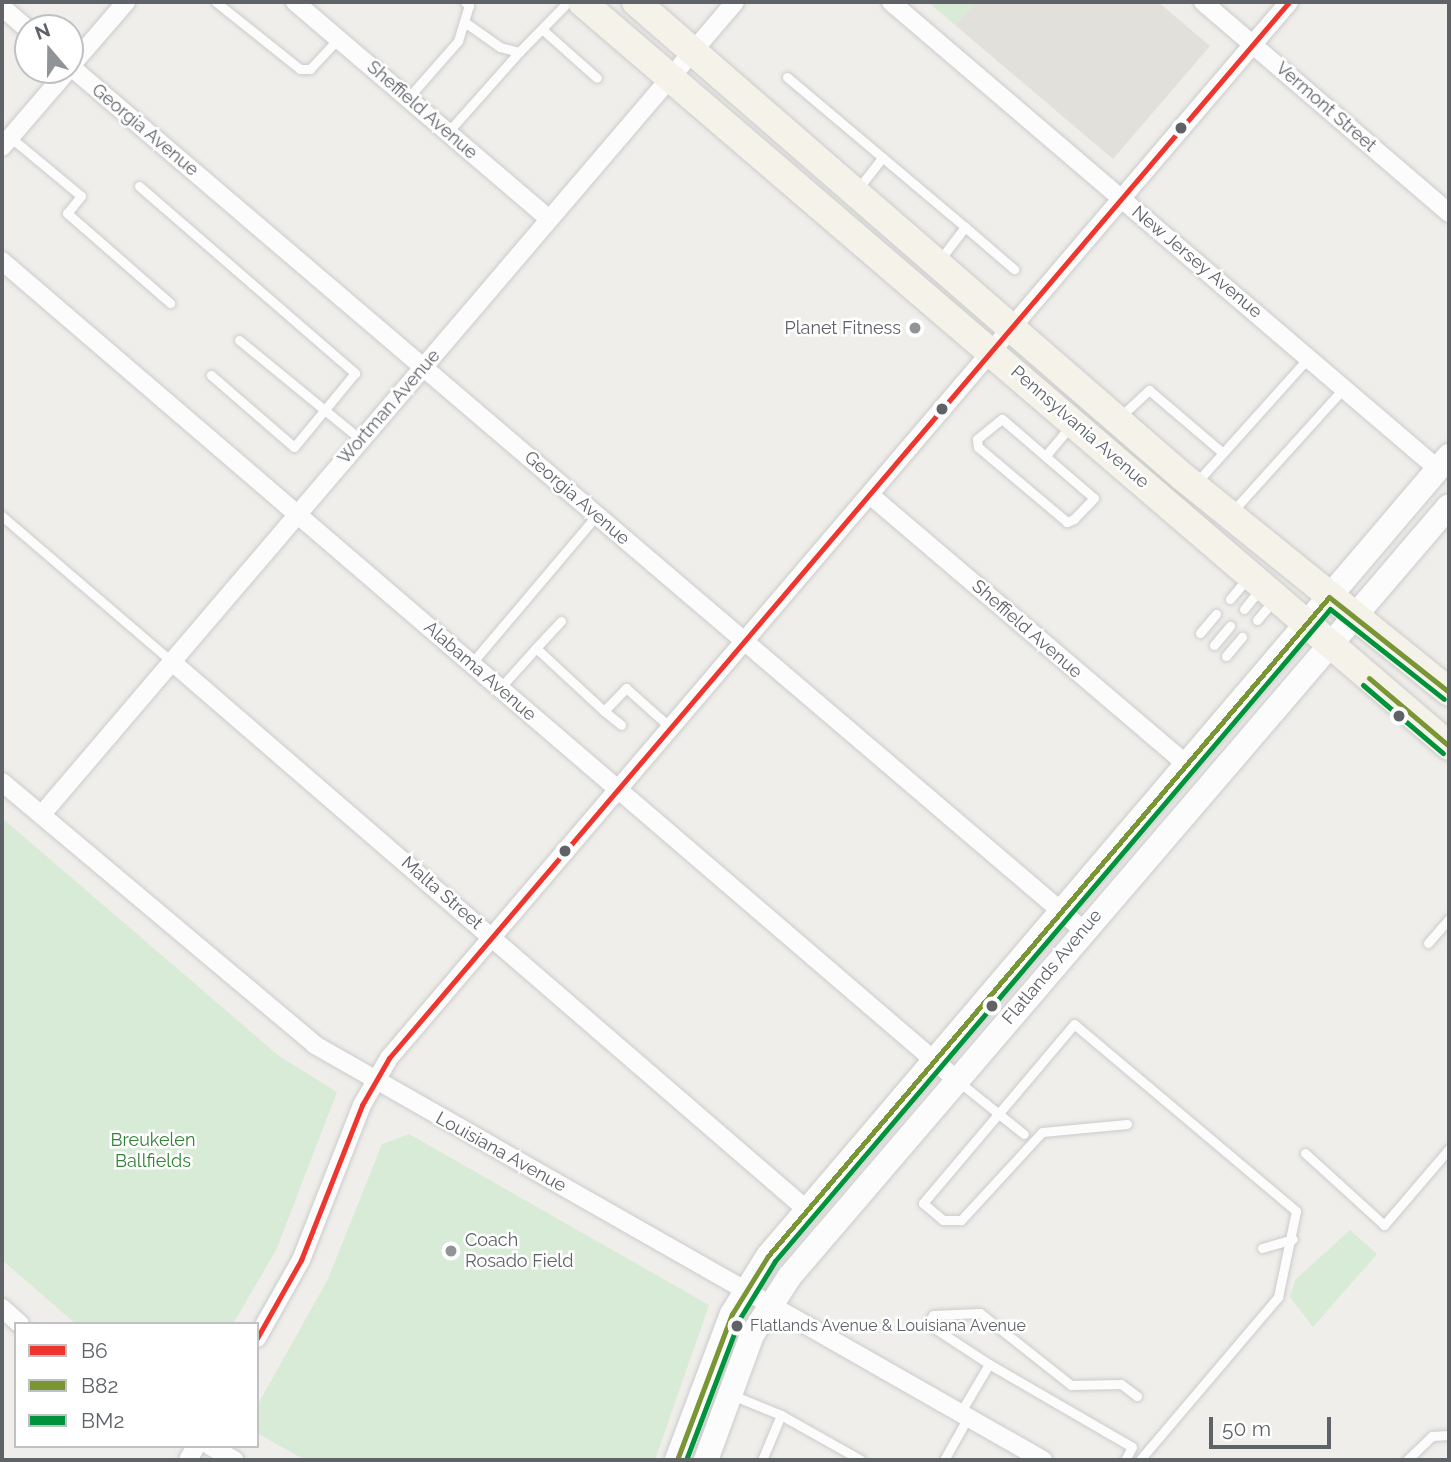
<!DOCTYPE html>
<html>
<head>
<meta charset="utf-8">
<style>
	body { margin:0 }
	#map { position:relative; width:1451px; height:1462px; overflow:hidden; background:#efeeea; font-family:Raleway,sans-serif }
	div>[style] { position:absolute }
	.education>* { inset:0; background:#e2e0da }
	.green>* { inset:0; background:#d8ebd6 }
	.roads { filter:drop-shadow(0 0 2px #cbcccc) drop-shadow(0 0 2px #cbcccc) }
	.lane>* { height:9px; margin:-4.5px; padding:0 4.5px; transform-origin:4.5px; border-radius:4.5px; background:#fdfcfc }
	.street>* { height:18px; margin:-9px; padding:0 9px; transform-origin:9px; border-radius:9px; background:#fdfcfc }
	.secondary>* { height:24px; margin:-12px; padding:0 12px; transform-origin:12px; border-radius:12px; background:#fdfcfc }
	.primary>* { height:28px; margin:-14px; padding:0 14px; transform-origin:14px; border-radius:14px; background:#f4f2e9 }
	.bus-1>* { height:5px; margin:-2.5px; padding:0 2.5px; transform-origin:2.5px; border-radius:2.5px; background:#ee352e }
	.bus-2>* { height:5px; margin:-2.5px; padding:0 2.5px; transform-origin:2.5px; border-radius:2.5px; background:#799534 }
	.bus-3>* { height:5px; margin:-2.5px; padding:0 2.5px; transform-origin:2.5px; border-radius:2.5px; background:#00933c }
	.dots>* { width:19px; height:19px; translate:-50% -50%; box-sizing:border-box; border:4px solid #fff; border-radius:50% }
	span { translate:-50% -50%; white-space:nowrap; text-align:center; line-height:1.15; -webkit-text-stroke:5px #fff; paint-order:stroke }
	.bus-label { font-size:16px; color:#5f6368 }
	.left { translate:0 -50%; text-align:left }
	.street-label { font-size:18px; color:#5f6368 }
	.poi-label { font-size:18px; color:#5f6368 }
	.right { translate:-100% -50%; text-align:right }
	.park-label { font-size:18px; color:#348238 }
	.frame { position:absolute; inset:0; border:4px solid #5f6368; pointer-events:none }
	.legend { position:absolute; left:14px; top:1322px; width:245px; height:126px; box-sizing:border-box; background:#fff; border:2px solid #bfc1c3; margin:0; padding:9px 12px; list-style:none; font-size:21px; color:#5f6368 }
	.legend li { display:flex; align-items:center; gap:14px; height:35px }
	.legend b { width:35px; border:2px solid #bfc1c3 }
	.north { position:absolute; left:14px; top:14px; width:70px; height:70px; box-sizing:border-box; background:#fff; border:2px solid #bfc1c3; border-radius:50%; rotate:340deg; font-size:19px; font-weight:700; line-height:28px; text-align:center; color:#5f6368 }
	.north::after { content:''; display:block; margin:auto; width:24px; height:32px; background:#919496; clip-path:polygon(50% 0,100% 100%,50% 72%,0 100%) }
	.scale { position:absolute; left:1209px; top:1417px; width:122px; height:32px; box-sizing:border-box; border:4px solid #5f6368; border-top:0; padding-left:9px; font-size:21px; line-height:24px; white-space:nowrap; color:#5f6368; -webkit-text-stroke:5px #fff; paint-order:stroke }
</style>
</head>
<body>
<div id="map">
	<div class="education">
		<i style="clip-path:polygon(976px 2px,1158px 2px,1210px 46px,1113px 159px,955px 25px)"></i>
	</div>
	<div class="green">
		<i style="clip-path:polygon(928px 2px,976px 2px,955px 25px)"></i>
		<i style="clip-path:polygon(2px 818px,279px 1056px,337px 1092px,277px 1248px,233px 1324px,76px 1324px,2px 1260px)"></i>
		<i style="clip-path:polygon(409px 1134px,709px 1305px,655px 1460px,305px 1460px,257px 1433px,257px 1406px,328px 1279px,382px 1144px)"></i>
		<i style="clip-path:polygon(1350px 1230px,1377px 1254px,1313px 1327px,1290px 1297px,1295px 1280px)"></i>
	</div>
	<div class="roads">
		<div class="lane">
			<i style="left:216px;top:2px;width:107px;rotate:38.6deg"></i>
			<i style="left:300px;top:69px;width:10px"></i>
			<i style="left:310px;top:69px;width:41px;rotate:-47deg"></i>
			<i style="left:466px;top:23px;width:42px;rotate:35.2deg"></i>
			<i style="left:500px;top:47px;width:20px;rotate:15deg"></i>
			<i style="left:519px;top:52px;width:70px;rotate:-45.6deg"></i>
			<i style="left:543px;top:30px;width:72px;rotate:41.6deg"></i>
			<i style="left:787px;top:77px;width:233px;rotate:40.1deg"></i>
			<i style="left:408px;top:98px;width:76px;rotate:-48.7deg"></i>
			<i style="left:458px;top:41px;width:37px;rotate:-73deg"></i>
			<i style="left:469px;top:6px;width:6px;rotate:-135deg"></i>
			<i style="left:448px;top:132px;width:107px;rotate:-48.4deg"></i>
			<i style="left:10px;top:137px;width:92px;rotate:39.7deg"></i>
			<i style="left:81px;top:196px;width:22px;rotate:129deg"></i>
			<i style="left:67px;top:213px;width:137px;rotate:41.1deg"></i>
			<i style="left:139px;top:186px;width:286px;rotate:40.9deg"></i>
			<i style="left:355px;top:373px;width:96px;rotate:129.5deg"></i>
			<i style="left:294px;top:447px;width:110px;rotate:-139.1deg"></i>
			<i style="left:857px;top:190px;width:41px;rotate:-52deg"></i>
			<i style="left:939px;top:261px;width:43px;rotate:-52.6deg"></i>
			<i style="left:965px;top:227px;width:65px;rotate:40.6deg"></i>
			<i style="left:239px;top:340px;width:158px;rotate:39.3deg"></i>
			<i style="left:1120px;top:417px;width:40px;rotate:-43deg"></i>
			<i style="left:1149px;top:390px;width:97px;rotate:40.4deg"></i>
			<i style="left:1002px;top:419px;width:121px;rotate:40.7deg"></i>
			<i style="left:1094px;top:498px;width:29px;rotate:134deg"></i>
			<i style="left:1074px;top:519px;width:8px;rotate:157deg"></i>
			<i style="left:1067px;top:522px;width:116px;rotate:-139.9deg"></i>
			<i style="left:978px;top:447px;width:8px;rotate:-97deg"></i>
			<i style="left:977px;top:439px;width:32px;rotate:-39deg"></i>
			<i style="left:1047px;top:454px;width:38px;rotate:-50deg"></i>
			<i style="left:1196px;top:483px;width:168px;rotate:-48.1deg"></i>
			<i style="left:1231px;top:513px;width:169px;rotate:-47.9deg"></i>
			<i style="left:2px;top:516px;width:223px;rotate:40.6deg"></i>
			<i style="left:1230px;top:599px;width:26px;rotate:-50deg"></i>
			<i style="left:1244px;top:609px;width:26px;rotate:-51deg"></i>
			<i style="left:1257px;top:620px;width:26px;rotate:-50deg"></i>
			<i style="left:561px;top:621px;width:37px;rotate:133deg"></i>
			<i style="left:536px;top:648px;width:93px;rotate:42.8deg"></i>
			<i style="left:604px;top:711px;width:32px;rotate:-46deg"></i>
			<i style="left:626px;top:688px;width:60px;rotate:41.6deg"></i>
			<i style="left:1200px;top:633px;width:25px;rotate:-50deg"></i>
			<i style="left:1214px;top:645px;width:25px;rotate:-50deg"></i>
			<i style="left:1226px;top:656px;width:25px;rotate:-50deg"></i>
			<i style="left:471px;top:664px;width:195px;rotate:-49.8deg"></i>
			<i style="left:500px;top:688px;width:54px;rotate:-48deg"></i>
			<i style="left:604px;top:711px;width:22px;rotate:39deg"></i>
			<i style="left:1428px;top:943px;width:32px;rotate:-49deg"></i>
			<i style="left:959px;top:1082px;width:83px;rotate:38.7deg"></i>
			<i style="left:1127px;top:1124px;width:85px;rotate:174.6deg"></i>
			<i style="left:1042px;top:1132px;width:120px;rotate:132.6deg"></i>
			<i style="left:961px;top:1220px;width:18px;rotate:180deg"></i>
			<i style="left:943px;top:1220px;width:26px;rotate:-140deg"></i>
			<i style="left:923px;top:1203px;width:234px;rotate:-49.8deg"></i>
			<i style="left:1074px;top:1024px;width:290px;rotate:40.1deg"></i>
			<i style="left:1296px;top:1211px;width:88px;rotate:101.8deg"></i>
			<i style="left:1278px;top:1297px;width:214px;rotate:130.3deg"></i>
			<i style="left:1305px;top:1153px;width:107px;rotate:42.3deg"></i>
			<i style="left:1384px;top:1225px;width:100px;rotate:-49.5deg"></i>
			<i style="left:1262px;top:1248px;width:32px;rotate:-16deg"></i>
			<i style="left:989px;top:1364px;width:165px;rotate:30.1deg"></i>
			<i style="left:1132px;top:1447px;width:15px;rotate:118deg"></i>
			<i style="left:732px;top:1395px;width:53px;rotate:22.2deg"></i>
			<i style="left:959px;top:1415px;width:59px;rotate:-59.5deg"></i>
			<i style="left:989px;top:1364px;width:73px;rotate:-146.7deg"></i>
			<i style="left:928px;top:1324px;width:10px;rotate:-61deg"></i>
			<i style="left:933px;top:1315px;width:47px;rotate:-2.4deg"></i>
			<i style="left:980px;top:1313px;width:116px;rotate:38.4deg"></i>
			<i style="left:1071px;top:1385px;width:50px;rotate:-1.1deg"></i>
			<i style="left:1121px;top:1384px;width:20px;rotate:37deg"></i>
			<i style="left:762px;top:1460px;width:49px;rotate:-67.1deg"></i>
			<i style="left:781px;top:1415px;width:92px;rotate:29.4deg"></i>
			<i style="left:944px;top:1460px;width:47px;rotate:-60.7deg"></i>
			<i style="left:1407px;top:1460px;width:35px;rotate:-44deg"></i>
			<i style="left:1432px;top:1436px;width:17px;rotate:-3deg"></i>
		</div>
		<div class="street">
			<i style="left:295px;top:2px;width:334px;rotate:40.5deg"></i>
			<i style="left:891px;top:2px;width:719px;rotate:40.49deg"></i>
			<i style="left:1203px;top:2px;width:324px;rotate:40.6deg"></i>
			<i style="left:2px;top:7px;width:35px;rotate:41deg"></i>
			<i style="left:70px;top:66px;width:1331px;rotate:40.46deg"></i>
			<i style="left:70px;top:67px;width:86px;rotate:-49.3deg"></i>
			<i style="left:2px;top:147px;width:101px;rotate:-49.4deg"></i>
			<i style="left:2px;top:261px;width:1259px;rotate:40.62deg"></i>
			<i style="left:870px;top:495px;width:412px;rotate:40.4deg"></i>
			<i style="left:171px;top:661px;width:840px;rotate:40.8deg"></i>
			<i style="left:2px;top:782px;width:409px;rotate:40deg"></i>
			<i style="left:315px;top:1045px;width:838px;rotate:29.69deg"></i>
			<i style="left:43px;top:813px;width:1066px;rotate:-49.53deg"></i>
			<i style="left:2px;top:1308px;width:24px;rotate:42deg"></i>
			<i style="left:257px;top:1338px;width:90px;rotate:-60.6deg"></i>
			<i style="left:301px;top:1260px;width:167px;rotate:-68.5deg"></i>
			<i style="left:362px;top:1105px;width:54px;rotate:-60.1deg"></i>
			<i style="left:389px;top:1058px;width:1387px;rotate:-49.56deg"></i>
			<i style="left:210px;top:1446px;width:28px;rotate:30deg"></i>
			<i style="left:188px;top:1460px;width:16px;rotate:-60deg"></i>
		</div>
		<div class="secondary">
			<i style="left:677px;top:1460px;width:156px;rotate:-69.4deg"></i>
			<i style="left:732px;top:1314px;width:68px;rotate:-58.2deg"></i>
			<i style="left:768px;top:1256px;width:1051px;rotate:-49.59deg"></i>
			<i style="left:706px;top:1460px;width:133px;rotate:-69.8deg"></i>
			<i style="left:752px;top:1335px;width:70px;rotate:-57.2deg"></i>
			<i style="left:790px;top:1276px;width:1013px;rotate:-49.44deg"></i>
		</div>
		<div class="primary">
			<i style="left:582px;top:2px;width:1142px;rotate:40.63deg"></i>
			<i style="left:636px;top:2px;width:724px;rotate:40.97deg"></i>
			<i style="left:1183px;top:477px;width:342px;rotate:38.9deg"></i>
		</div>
	</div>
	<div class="bus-1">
		<i style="left:257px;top:1338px;width:90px;rotate:-60.6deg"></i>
		<i style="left:301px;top:1260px;width:167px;rotate:-68.5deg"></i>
		<i style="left:362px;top:1105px;width:54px;rotate:-60.1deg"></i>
		<i style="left:389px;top:1058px;width:1387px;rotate:-49.56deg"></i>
	</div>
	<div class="bus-2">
		<i style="left:1369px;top:678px;width:105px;rotate:40.4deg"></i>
		<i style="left:677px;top:1460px;width:156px;rotate:-69.4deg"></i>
		<i style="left:732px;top:1314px;width:68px;rotate:-58.2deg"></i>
		<i style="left:768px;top:1256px;width:865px;rotate:-49.59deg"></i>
		<i style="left:1329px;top:597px;width:153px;rotate:38.4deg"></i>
	</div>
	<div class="bus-3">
		<i style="left:1363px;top:685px;width:105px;rotate:40.4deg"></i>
		<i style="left:686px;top:1460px;width:152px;rotate:-69.2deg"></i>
		<i style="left:740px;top:1318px;width:67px;rotate:-58.4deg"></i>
		<i style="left:775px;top:1261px;width:856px;rotate:-49.59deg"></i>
		<i style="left:1330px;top:609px;width:145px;rotate:38.3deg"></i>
	</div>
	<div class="dots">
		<i style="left:1181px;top:128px;background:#5f6368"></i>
		<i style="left:915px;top:328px;background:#919496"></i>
		<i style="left:942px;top:409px;background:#5f6368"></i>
		<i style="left:1399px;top:716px;background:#5f6368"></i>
		<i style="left:565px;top:851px;background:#5f6368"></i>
		<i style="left:992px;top:1006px;background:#5f6368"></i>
		<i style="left:451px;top:1251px;background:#919496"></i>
		<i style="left:737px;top:1326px;background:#5f6368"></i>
	</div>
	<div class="bus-label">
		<span class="left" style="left:750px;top:1326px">Flatlands Avenue &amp; Louisiana Avenue</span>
	</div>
	<div class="street-label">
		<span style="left:1326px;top:107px;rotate:41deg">Vermont Street</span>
		<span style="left:422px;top:110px;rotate:41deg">Sheffield Avenue</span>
		<span style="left:145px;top:130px;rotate:40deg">Georgia Avenue</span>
		<span style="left:1197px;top:262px;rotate:40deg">New Jersey Avenue</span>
		<span style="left:389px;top:407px;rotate:-49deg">Wortman Avenue</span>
		<span style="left:1080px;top:427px;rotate:41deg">Pennsylvania Avenue</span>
		<span style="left:577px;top:498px;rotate:41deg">Georgia Avenue</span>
		<span style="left:1027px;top:629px;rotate:41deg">Sheffield Avenue</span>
		<span style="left:480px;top:671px;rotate:41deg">Alabama Avenue</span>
		<span style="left:442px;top:893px;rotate:41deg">Malta Street</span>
		<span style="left:1052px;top:967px;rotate:-50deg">Flatlands Avenue</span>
		<span style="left:501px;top:1152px;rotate:29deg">Louisiana Avenue</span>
	</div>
	<div class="poi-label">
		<span class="right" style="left:901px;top:328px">Planet Fitness</span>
		<span class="left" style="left:465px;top:1251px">Coach<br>Rosado Field</span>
	</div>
	<div class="park-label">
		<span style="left:153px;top:1151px">Breukelen<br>Ballfields</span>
	</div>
	<div class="frame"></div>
	<ul class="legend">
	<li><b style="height:9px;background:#ee352e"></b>B6</li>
	<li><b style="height:9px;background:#799534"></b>B82</li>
	<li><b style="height:9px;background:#00933c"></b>BM2</li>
	</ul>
	<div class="north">N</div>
	<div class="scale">50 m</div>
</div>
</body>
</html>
